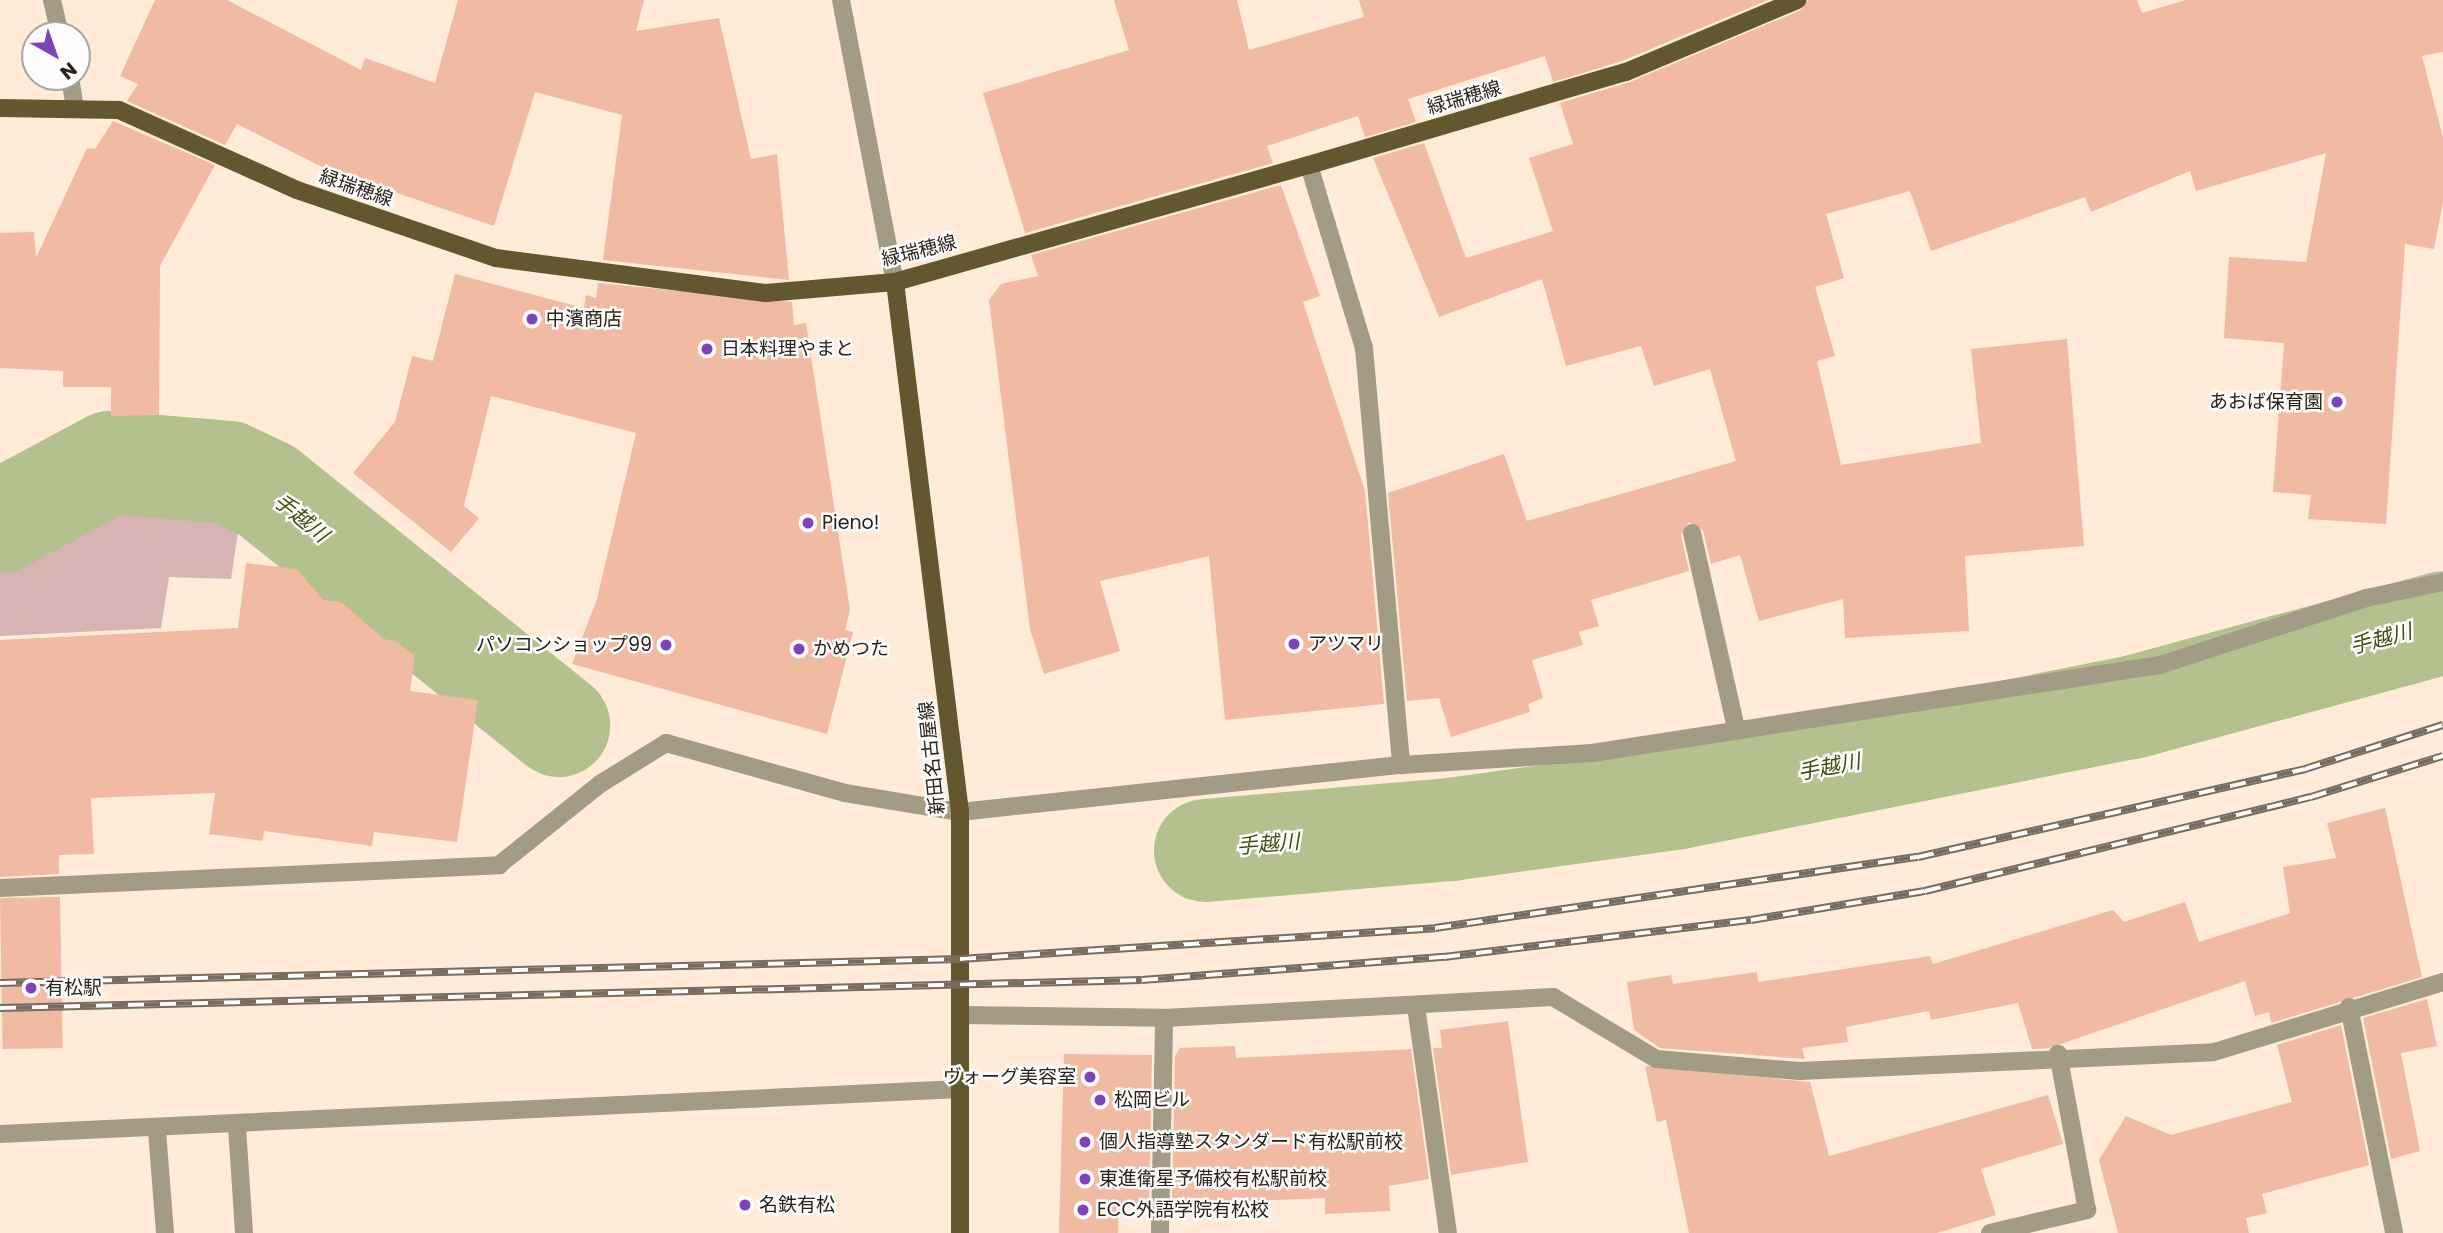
<!DOCTYPE html>
<html>
<head>
<meta charset="utf-8">
<style>
	body { margin:0 }
	#map { position:relative; width:2443px; height:1233px; overflow:hidden; background:#ffebd7; font-family:Poppins,"Noto Sans JP",sans-serif }
	div>[style] { position:absolute }
	.green>* { inset:0; background:#d7b3b3 }
	.river>* { height:103px; margin:-51.5px; padding:0 51.5px; transform-origin:51.5px; border-radius:51.5px; background:#b4c08d }
	.building>* { inset:0; background:#f0baa3; transform-origin:0 0 }
	.minor>* { height:18px; margin:-9px; padding:0 9px; transform-origin:9px; border-radius:9px; background:#a29b86 }
	.major>* { height:18px; margin:-9px; padding:0 9px; transform-origin:9px; border-radius:9px; background:#63572f }
	.rail>* { height:8px; margin-top:-4px; transform-origin:0; background:repeating-linear-gradient(90deg,#fcfcfc 0 16px,#786c5e 0 32px); box-sizing:border-box; border-block:2px solid #786c5e }
	.dots>* { width:19px; height:19px; translate:-50% -50%; box-sizing:border-box; border:4px solid #fcfcfc; border-radius:50% }
	span { translate:-50% -50%; white-space:nowrap; text-align:center; line-height:1.15; -webkit-text-stroke:5px #fcfcfc; paint-order:stroke }
	.street-label { font-size:19px; color:#2a2218 }
	.poi-label { font-size:19px; color:#2a2218 }
	.left { translate:0 -50%; text-align:left }
	.right { translate:-100% -50%; text-align:right }
	.water-label { font-size:21px; color:#434c13; font-style:italic }
	.north { position:absolute; left:21px; top:21px; width:70px; height:70px; box-sizing:border-box; background:#fcfcfc; border:2px solid #a8a5a1; border-radius:50%; rotate:140deg; font-size:19px; font-weight:700; line-height:28px; text-align:center; color:#2a2218 }
	.north::after { content:''; display:block; margin:auto; width:24px; height:32px; background:#7e43ba; clip-path:polygon(50% 0,100% 100%,50% 72%,0 100%) }
</style>
</head>
<body>
<div id="map">
	<div class="green">
		<i style="clip-path:polygon(162px 472px,244px 492px,231px 579px,169px 577px,161px 628px,0 636px,0 543px,115px 473px)"></i>
	</div>
	<div class="river">
		<i style="left:0;top:521px;width:125px;rotate:-28.2deg"></i>
		<i style="left:110px;top:462px;width:118px;rotate:4.8deg"></i>
		<i style="left:228px;top:472px;width:42px;rotate:25.3deg"></i>
		<i style="left:266px;top:490px;width:375px;rotate:38.8deg"></i>
		<i style="left:1205px;top:850px;width:246px;rotate:-4.9deg"></i>
		<i style="left:1450px;top:829px;width:226px;rotate:-7.9deg"></i>
		<i style="left:1674px;top:798px;width:466px;rotate:-11.3deg"></i>
		<i style="left:2131px;top:707px;width:323px;rotate:-15.2deg"></i>
	</div>
	<div class="building">
		<i style="clip-path:polygon(155px 0,227px 0,361px 70px,365px 58px,435px 83px,458px 0,644px 0,636px 31px,719px 18px,751px 159px,777px 154px,789px 280px,603px 260px,622px 115px,535px 92px,494px 226px,326px 169px,237px 124px,225px 145px,127px 101px,138px 84px,120px 76px)"></i>
		<i style="clip-path:polygon(1114px 0,1237px 0,1249px 50px,1364px 17px,1359px 0,1768px 0,1622px 61px,1553px 82px,1545px 56px,1408px 99px,1416px 122px,1365px 137px,1358px 116px,1267px 146px,1273px 163px,1025px 233px,983px 93px,1129px 50px)"></i>
		<i style="clip-path:polygon(1808px 0,2137px 0,2142px 13px,2186px 0,2443px 0,2443px 52px,2422px 56px,2443px 137px,2443px 203px,2434px 249px,2405px 244px,2386px 524px,2308px 519px,2311px 495px,2273px 492px,2284px 343px,2224px 338px,2229px 257px,2306px 262px,2326px 153px,2196px 191px,2190px 171px,2091px 212px,2085px 197px,1931px 251px,1910px 191px,1826px 214px,1844px 278px,1815px 287px,1835px 356px,1817px 361px,1841px 465px,1981px 443px,1971px 349px,2067px 339px,2084px 546px,1965px 556px,1969px 631px,1845px 638px,1843px 599px,1759px 621px,1740px 555px,1711px 564px,1703px 530px,1689px 522px,1681px 535px,1689px 571px,1591px 600px,1599px 626px,1579px 632px,1583px 645px,1532px 660px,1543px 698px,1528px 704px,1530px 712px,1451px 737px,1439px 698px,1407px 701px,1388px 493px,1504px 454px,1527px 521px,1736px 461px,1710px 369px,1654px 386px,1641px 346px,1566px 366px,1542px 279px,1439px 317px,1373px 158px,1424px 143px,1466px 258px,1553px 231px,1529px 158px,1573px 144px,1560px 103px,1630px 82px,1801px 10px)"></i>
		<i style="clip-path:polygon(113px 121px,215px 165px,160px 266px,159px 415px,111px 416px,111px 387px,63px 387px,63px 371px,0 368px,0 233px,34px 232px,36px 258px,87px 148px,95px 149px)"></i>
		<i style="clip-path:polygon(1281px 185px,1320px 296px,1303px 302px,1365px 491px,1384px 704px,1225px 720px,1209px 556px,1100px 581px,1120px 651px,1044px 674px,1030px 629px,989px 300px,1001px 284px,1038px 276px,1031px 255px)"></i>
		<i style="clip-path:polygon(455px 274px,584px 308px,586px 295px,596px 298px,598px 283px,792px 302px,794px 325px,806px 323px,850px 610px,845px 630px,853px 632px,827px 734px,572px 664px,597px 599px,636px 433px,491px 396px,464px 506px,479px 518px,451px 552px,353px 473px,395px 422px,412px 356px,433px 361px)"></i>
		<i style="clip-path:polygon(246px 563px,297px 569px,323px 600px,341px 602px,384px 639px,396px 641px,415px 656px,410px 691px,478px 700px,457px 842px,374px 832px,372px 846px,264px 831px,263px 841px,209px 834px,215px 793px,91px 798px,94px 854px,59px 855px,59px 874px,0 877px,0 640px,238px 628px)"></i>
		<i style="clip-path:polygon(2385px 808px,2422px 977px,2271px 1023px,2269px 1012px,2255px 1016px,2245px 981px,2049px 1048px,2032px 1049px,2018px 1003px,1931px 1020px,1929px 1011px,1846px 1027px,1848px 1042px,1802px 1048px,1805px 1059px,1660px 1048px,1634px 1030px,1627px 982px,1671px 975px,1673px 984px,1757px 972px,1758px 982px,1930px 956px,1933px 964px,2113px 910px,2124px 922px,2185px 902px,2199px 942px,2290px 913px,2283px 867px,2336px 858px,2327px 823px)"></i>
		<i style="left:60px;top:897px;width:151px;height:60px;rotate:89deg"></i>
		<i style="clip-path:polygon(2427px 999px,2437px 1046px,2401px 1053px,2420px 1151px,2391px 1159px,2363px 1018px)"></i>
		<i style="clip-path:polygon(1508px 1021px,1528px 1162px,1451px 1175px,1433px 1048px,1442px 1048px,1440px 1030px)"></i>
		<i style="clip-path:polygon(2341px 1025px,2369px 1165px,2262px 1194px,2267px 1213px,2246px 1218px,2249px 1233px,2118px 1233px,2099px 1160px,2126px 1116px,2171px 1135px,2292px 1102px,2277px 1045px)"></i>
		<i style="clip-path:polygon(1235px 1046px,1236px 1058px,1411px 1049px,1429px 1179px,1389px 1186px,1390px 1211px,1325px 1214px,1325px 1198px,1172px 1204px,1175px 1056px,1180px 1048px)"></i>
		<i style="clip-path:polygon(1064px 1054px,1152px 1055px,1149px 1205px,1119px 1206px,1118px 1233px,1059px 1233px)"></i>
		<i style="clip-path:polygon(1645px 1066px,1810px 1082px,1829px 1156px,2048px 1095px,2063px 1144px,1981px 1169px,1996px 1215px,1937px 1233px,1689px 1233px,1666px 1120px,1657px 1122px)"></i>
	</div>
	<div class="minor">
		<i style="left:52px;top:0;width:36px;rotate:77deg"></i>
		<i style="left:841px;top:0;width:287px;rotate:79.2deg"></i>
		<i style="left:70px;top:77px;width:31px;rotate:81deg"></i>
		<i style="left:1309px;top:165px;width:191px;rotate:73.3deg"></i>
		<i style="left:1364px;top:348px;width:419px;rotate:84.9deg"></i>
		<i style="left:1692px;top:533px;width:200px;rotate:77.3deg"></i>
		<i style="left:0;top:888px;width:500px;rotate:-2.6deg"></i>
		<i style="left:499px;top:865px;width:129px;rotate:-38.7deg"></i>
		<i style="left:600px;top:784px;width:78px;rotate:-31.8deg"></i>
		<i style="left:666px;top:743px;width:186px;rotate:15.6deg"></i>
		<i style="left:845px;top:793px;width:117px;rotate:9.4deg"></i>
		<i style="left:960px;top:812px;width:443px;rotate:-6.1deg"></i>
		<i style="left:1401px;top:765px;width:191px;rotate:-3.6deg"></i>
		<i style="left:1592px;top:753px;width:575px;rotate:-8.81deg"></i>
		<i style="left:2160px;top:665px;width:217px;rotate:-18deg"></i>
		<i style="left:2366px;top:598px;width:79px;rotate:-11.7deg"></i>
		<i style="left:1416px;top:1006px;width:229px;rotate:82deg"></i>
		<i style="left:2349px;top:1007px;width:230px;rotate:78.7deg"></i>
		<i style="left:960px;top:1015px;width:204px;rotate:0.8deg"></i>
		<i style="left:1164px;top:1018px;width:390px;rotate:-3.1deg"></i>
		<i style="left:1553px;top:997px;width:120px;rotate:31deg"></i>
		<i style="left:1656px;top:1059px;width:144px;rotate:4.8deg"></i>
		<i style="left:1800px;top:1071px;width:414px;rotate:-2.6deg"></i>
		<i style="left:2214px;top:1052px;width:239px;rotate:-17deg"></i>
		<i style="left:237px;top:1127px;width:106px;rotate:86.2deg"></i>
		<i style="left:157px;top:1131px;width:102px;rotate:85.5deg"></i>
		<i style="left:0;top:1134px;width:961px;rotate:-2.68deg"></i>
		<i style="left:1160px;top:1233px;width:215px;rotate:-88.9deg"></i>
		<i style="left:1990px;top:1233px;width:100px;rotate:-13.3deg"></i>
		<i style="left:2087px;top:1210px;width:159px;rotate:-100.5deg"></i>
	</div>
	<div class="major">
		<i style="left:0;top:108px;width:119px;rotate:1deg"></i>
		<i style="left:119px;top:110px;width:195px;rotate:24.2deg"></i>
		<i style="left:297px;top:190px;width:210px;rotate:18.9deg"></i>
		<i style="left:496px;top:258px;width:272px;rotate:7.4deg"></i>
		<i style="left:766px;top:293px;width:129px;rotate:-4.9deg"></i>
		<i style="left:895px;top:282px;width:430px;rotate:-15.8deg"></i>
		<i style="left:1309px;top:165px;width:330px;rotate:-16.4deg"></i>
		<i style="left:1626px;top:72px;width:186px;rotate:-22.8deg"></i>
		<i style="left:895px;top:282px;width:534px;rotate:83.01deg"></i>
		<i style="left:960px;top:812px;width:421px;rotate:90deg"></i>
	</div>
	<div class="rail">
		<i style="left:0;top:983px;width:960px;rotate:-1.43deg"></i>
		<i style="left:960px;top:959px;width:476px;rotate:-3.7deg"></i>
		<i style="left:1435px;top:928px;width:488px;rotate:-8.4deg"></i>
		<i style="left:1918px;top:857px;width:397px;rotate:-12.8deg"></i>
		<i style="left:2305px;top:769px;width:145px;rotate:-17.7deg"></i>
		<i style="left:0;top:1008px;width:1142px;rotate:-1.4deg"></i>
		<i style="left:1142px;top:980px;width:303px;rotate:-4.4deg"></i>
		<i style="left:1444px;top:957px;width:309px;rotate:-6.9deg"></i>
		<i style="left:1751px;top:920px;width:176px;rotate:-9.5deg"></i>
		<i style="left:1925px;top:891px;width:397px;rotate:-13.7deg"></i>
		<i style="left:2311px;top:797px;width:138px;rotate:-17.3deg"></i>
	</div>
	<div class="dots">
		<i style="left:532px;top:319px;background:#7e43ba"></i>
		<i style="left:707px;top:349px;background:#7e43ba"></i>
		<i style="left:2337px;top:402px;background:#7e43ba"></i>
		<i style="left:808px;top:523px;background:#7e43ba"></i>
		<i style="left:1294px;top:644px;background:#7e43ba"></i>
		<i style="left:666px;top:645px;background:#7e43ba"></i>
		<i style="left:799px;top:649px;background:#7e43ba"></i>
		<i style="left:31px;top:988px;background:#7e43ba"></i>
		<i style="left:1090px;top:1077px;background:#7e43ba"></i>
		<i style="left:1100px;top:1100px;background:#7e43ba"></i>
		<i style="left:1085px;top:1142px;background:#7e43ba"></i>
		<i style="left:1085px;top:1179px;background:#7e43ba"></i>
		<i style="left:745px;top:1205px;background:#7e43ba"></i>
		<i style="left:1083px;top:1210px;background:#7e43ba"></i>
	</div>
	<div class="street-label">
		<span style="left:1464px;top:98px;rotate:-16deg">緑瑞穂線</span>
		<span style="left:356px;top:188px;rotate:19deg">緑瑞穂線</span>
		<span style="left:919px;top:251px;rotate:-14deg">緑瑞穂線</span>
		<span style="left:932px;top:758px;rotate:-96deg">新田名古屋線</span>
	</div>
	<div class="poi-label">
		<span class="left" style="left:546px;top:319px">中濱商店</span>
		<span class="left" style="left:721px;top:349px">日本料理やまと</span>
		<span class="right" style="left:2323px;top:402px">あおば保育園</span>
		<span class="left" style="left:822px;top:523px">Pieno!</span>
		<span class="left" style="left:1308px;top:644px">アツマリ</span>
		<span class="right" style="left:652px;top:645px">パソコンショップ99</span>
		<span class="left" style="left:813px;top:649px">かめつた</span>
		<span class="left" style="left:45px;top:988px">有松駅</span>
		<span class="right" style="left:1076px;top:1077px">ヴォーグ美容室</span>
		<span class="left" style="left:1114px;top:1100px">松岡ビル</span>
		<span class="left" style="left:1099px;top:1142px">個人指導塾スタンダード有松駅前校</span>
		<span class="left" style="left:1099px;top:1179px">東進衛星予備校有松駅前校</span>
		<span class="left" style="left:759px;top:1205px">名鉄有松</span>
		<span class="left" style="left:1097px;top:1210px">ECC外語学院有松校</span>
	</div>
	<div class="water-label">
		<span style="left:301px;top:518px;rotate:39deg">手越川</span>
		<span style="left:2381px;top:639px;rotate:-15deg">手越川</span>
		<span style="left:1829px;top:767px;rotate:-11deg">手越川</span>
		<span style="left:1268px;top:844px;rotate:-5deg">手越川</span>
	</div>
	<div class="north">N</div>
</div>
</body>
</html>
